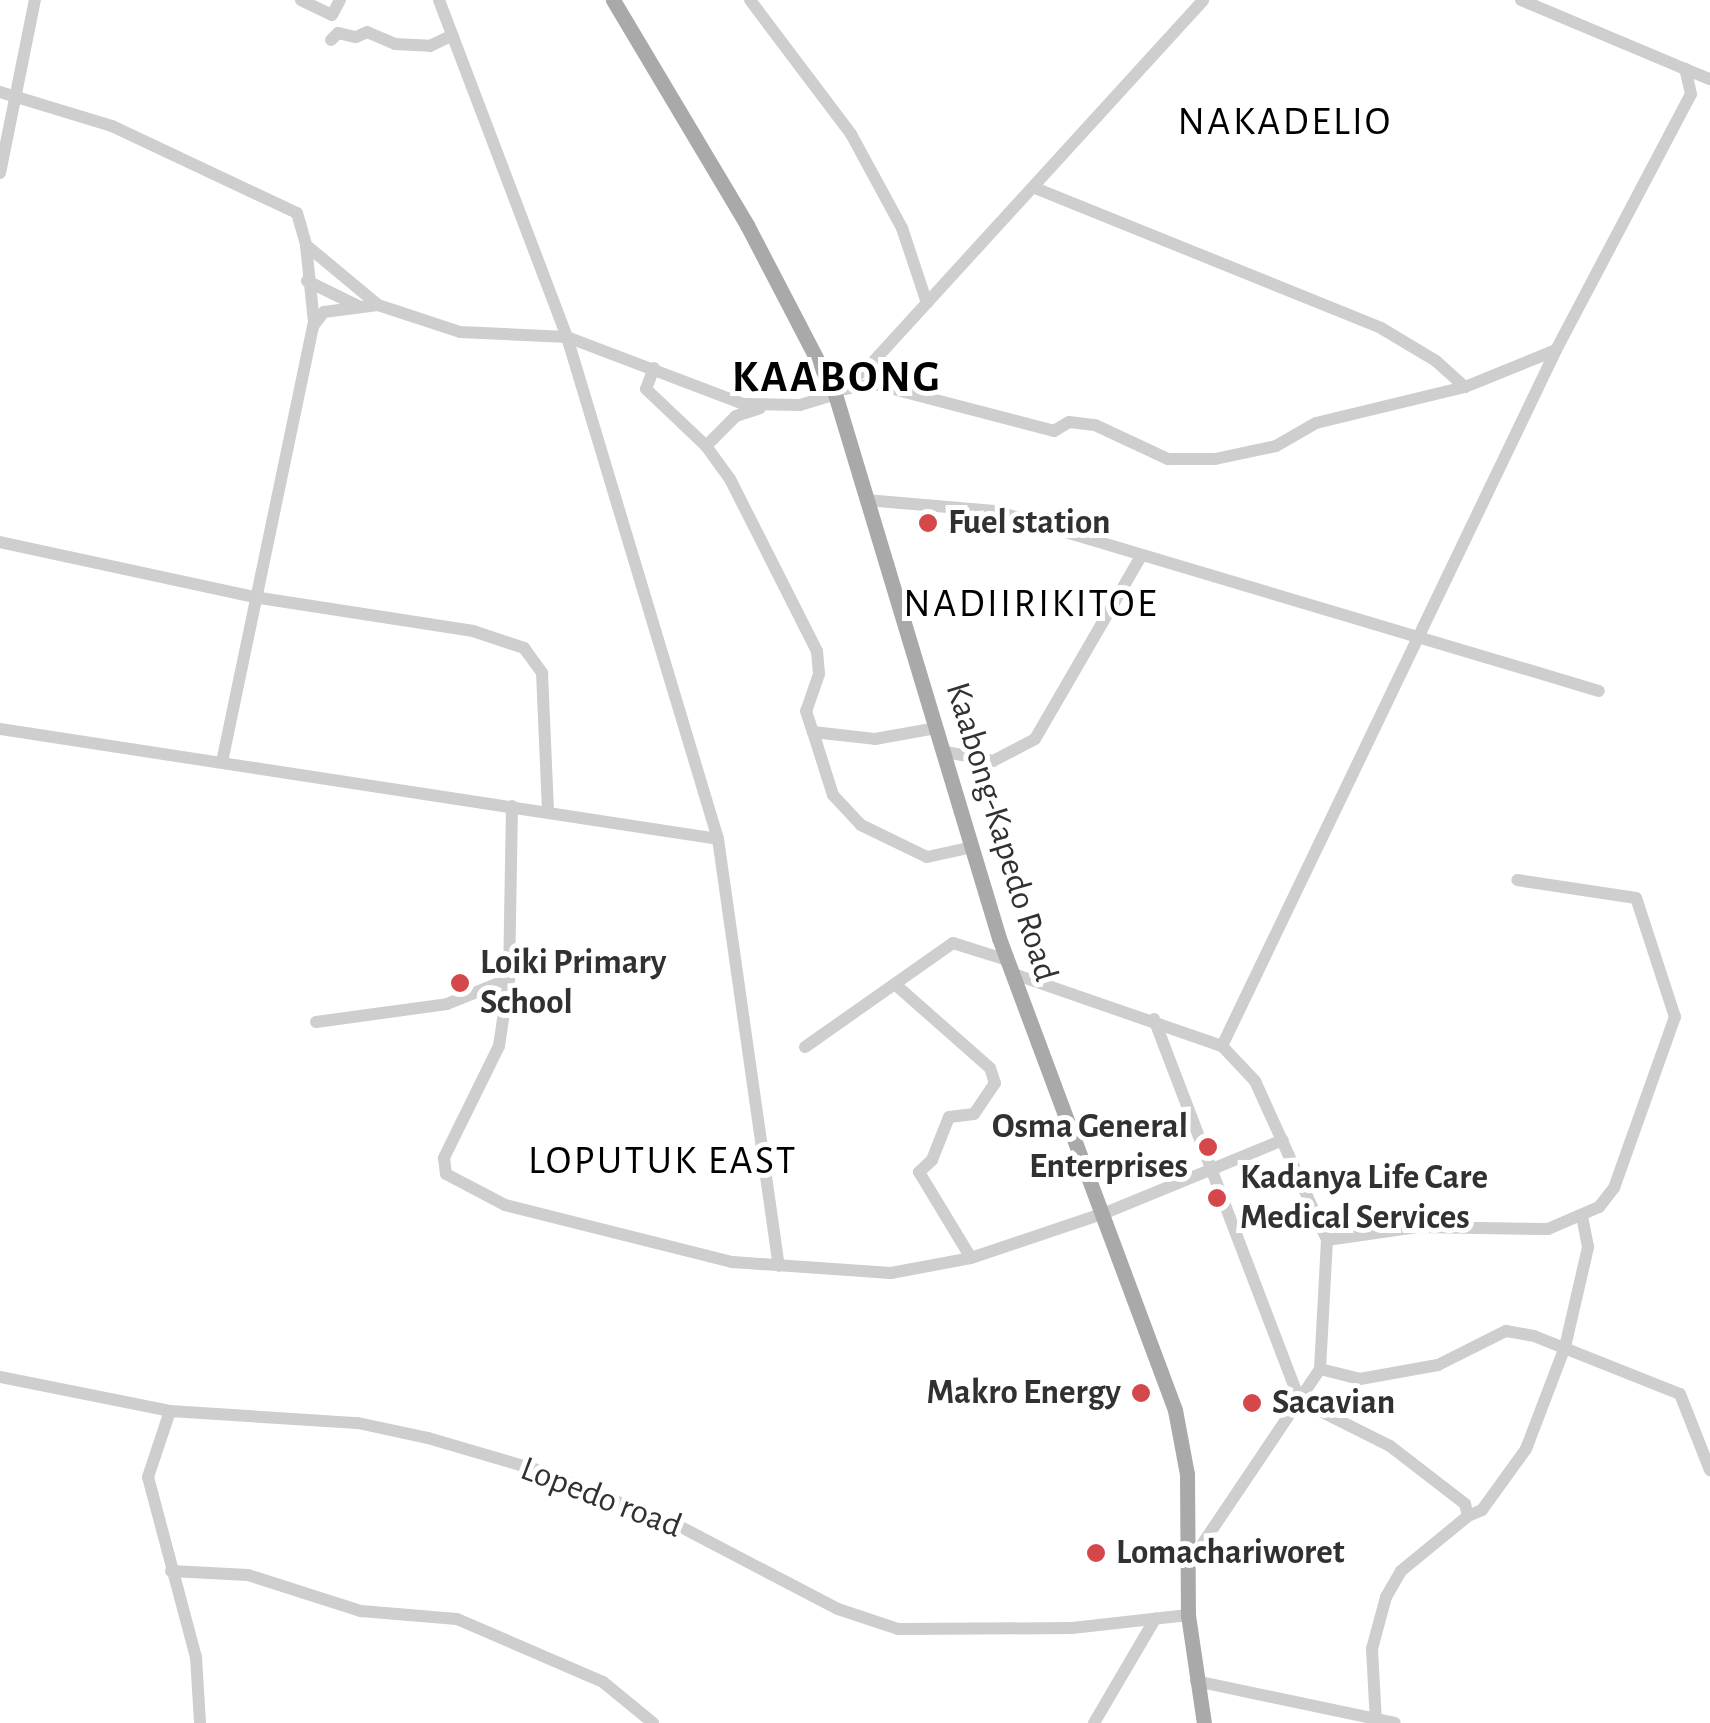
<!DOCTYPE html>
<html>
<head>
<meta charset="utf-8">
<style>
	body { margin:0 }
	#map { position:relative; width:1710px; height:1723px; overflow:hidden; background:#fff; font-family:"Alegreya Sans",sans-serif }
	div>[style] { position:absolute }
	.minor>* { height:12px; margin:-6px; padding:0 6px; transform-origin:6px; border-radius:6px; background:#cecece }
	.major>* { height:15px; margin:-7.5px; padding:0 7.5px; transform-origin:7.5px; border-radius:7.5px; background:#a9a9a9 }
	.dots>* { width:28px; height:28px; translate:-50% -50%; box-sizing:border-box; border:5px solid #fff; border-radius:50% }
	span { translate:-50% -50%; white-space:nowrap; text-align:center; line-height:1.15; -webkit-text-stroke:10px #fff; paint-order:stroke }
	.poi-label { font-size:35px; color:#313131; font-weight:700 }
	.left { translate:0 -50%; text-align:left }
	.right { translate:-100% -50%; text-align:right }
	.street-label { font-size:35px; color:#313131 }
	.quarter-label { font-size:40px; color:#000; letter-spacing:2.5px }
	.district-label { font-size:45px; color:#000; font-weight:700; letter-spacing:2.5px }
</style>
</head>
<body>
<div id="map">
	<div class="minor">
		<i style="left:301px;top:0;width:34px;rotate:26deg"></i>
		<i style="left:332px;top:15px;width:17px;rotate:-62deg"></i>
		<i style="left:439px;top:0;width:360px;rotate:69.2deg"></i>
		<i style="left:567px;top:337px;width:524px;rotate:73.26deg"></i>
		<i style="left:718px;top:839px;width:431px;rotate:81.9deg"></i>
		<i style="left:750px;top:0;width:168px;rotate:53deg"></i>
		<i style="left:851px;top:134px;width:107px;rotate:61.5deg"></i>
		<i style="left:902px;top:228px;width:79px;rotate:71.6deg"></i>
		<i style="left:1521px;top:0;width:178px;rotate:22.8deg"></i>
		<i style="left:331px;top:40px;width:10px;rotate:-45deg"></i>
		<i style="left:338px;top:33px;width:18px;rotate:13deg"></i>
		<i style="left:356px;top:37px;width:12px;rotate:-24deg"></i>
		<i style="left:367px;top:32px;width:30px;rotate:23deg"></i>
		<i style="left:395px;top:44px;width:35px;rotate:3deg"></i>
		<i style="left:430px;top:46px;width:25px;rotate:-26deg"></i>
		<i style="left:0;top:92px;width:117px;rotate:16.9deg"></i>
		<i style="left:112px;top:126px;width:204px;rotate:25.2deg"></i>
		<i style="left:297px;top:213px;width:33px;rotate:74deg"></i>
		<i style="left:306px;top:245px;width:94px;rotate:39.8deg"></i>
		<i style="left:378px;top:305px;width:86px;rotate:18.2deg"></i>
		<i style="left:460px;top:332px;width:107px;rotate:2.7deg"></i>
		<i style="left:567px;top:337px;width:188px;rotate:20.8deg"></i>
		<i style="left:743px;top:404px;width:57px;rotate:1deg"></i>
		<i style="left:800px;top:405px;width:37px;rotate:-17deg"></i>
		<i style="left:835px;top:394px;width:48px;rotate:-40deg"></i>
		<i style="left:872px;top:363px;width:491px;rotate:-47.6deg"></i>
		<i style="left:0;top:173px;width:177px;rotate:-78.6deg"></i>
		<i style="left:1035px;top:188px;width:373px;rotate:22deg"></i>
		<i style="left:1381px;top:328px;width:64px;rotate:31deg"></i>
		<i style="left:1436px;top:361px;width:39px;rotate:42deg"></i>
		<i style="left:306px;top:245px;width:78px;rotate:84.1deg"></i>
		<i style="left:307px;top:281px;width:59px;rotate:26.1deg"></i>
		<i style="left:654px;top:368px;width:22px;rotate:111deg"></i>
		<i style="left:646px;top:389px;width:83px;rotate:43.5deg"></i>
		<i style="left:706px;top:446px;width:41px;rotate:54deg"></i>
		<i style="left:730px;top:479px;width:193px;rotate:63.2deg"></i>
		<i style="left:817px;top:651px;width:23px;rotate:85deg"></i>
		<i style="left:819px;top:674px;width:39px;rotate:109deg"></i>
		<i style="left:806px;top:711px;width:22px;rotate:72deg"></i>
		<i style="left:813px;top:732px;width:62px;rotate:6.4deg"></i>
		<i style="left:875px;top:739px;width:63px;rotate:-10.1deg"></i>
		<i style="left:845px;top:389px;width:29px;rotate:-10deg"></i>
		<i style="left:874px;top:384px;width:186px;rotate:14.6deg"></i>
		<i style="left:1054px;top:431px;width:17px;rotate:-31deg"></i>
		<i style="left:1069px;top:422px;width:26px;rotate:7deg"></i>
		<i style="left:1095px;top:425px;width:81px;rotate:25deg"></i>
		<i style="left:1168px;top:459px;width:47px"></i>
		<i style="left:1215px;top:459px;width:62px;rotate:-12deg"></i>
		<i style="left:1276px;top:446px;width:46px;rotate:-29.9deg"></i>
		<i style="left:1316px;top:423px;width:153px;rotate:-13.6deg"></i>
		<i style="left:1465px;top:387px;width:98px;rotate:-22.1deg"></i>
		<i style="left:706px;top:446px;width:42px;rotate:-45deg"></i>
		<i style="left:736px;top:416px;width:25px;rotate:-18deg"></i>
		<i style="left:866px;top:500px;width:129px;rotate:4.9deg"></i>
		<i style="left:995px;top:511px;width:630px;rotate:16.59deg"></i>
		<i style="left:0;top:542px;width:266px;rotate:12.2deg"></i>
		<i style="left:260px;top:598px;width:216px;rotate:8.8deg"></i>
		<i style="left:473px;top:631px;width:54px;rotate:18.4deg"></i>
		<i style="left:524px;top:648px;width:31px;rotate:54deg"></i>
		<i style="left:542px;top:673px;width:139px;rotate:87.5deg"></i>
		<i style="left:0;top:729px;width:726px;rotate:8.71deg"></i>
		<i style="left:813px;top:732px;width:66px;rotate:72.4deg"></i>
		<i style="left:833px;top:795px;width:41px;rotate:47deg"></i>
		<i style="left:861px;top:825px;width:73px;rotate:25.9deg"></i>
		<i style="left:927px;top:857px;width:47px;rotate:-12.3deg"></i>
		<i style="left:946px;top:752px;width:48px;rotate:10.8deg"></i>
		<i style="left:993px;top:761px;width:47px;rotate:-27.6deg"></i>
		<i style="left:1035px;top:739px;width:209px;rotate:-59.9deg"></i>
		<i style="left:222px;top:762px;width:445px;rotate:-78.2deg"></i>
		<i style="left:313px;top:326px;width:18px;rotate:-52deg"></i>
		<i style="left:324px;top:312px;width:54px;rotate:-7.4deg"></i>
		<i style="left:512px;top:806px;width:173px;rotate:91deg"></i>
		<i style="left:509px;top:979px;width:68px;rotate:98.5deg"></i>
		<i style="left:499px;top:1046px;width:125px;rotate:116.2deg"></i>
		<i style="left:444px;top:1158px;width:16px;rotate:83deg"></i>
		<i style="left:446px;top:1174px;width:67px;rotate:27.7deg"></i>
		<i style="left:505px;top:1205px;width:234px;rotate:14.1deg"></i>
		<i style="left:732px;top:1262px;width:159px;rotate:4deg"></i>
		<i style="left:891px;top:1273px;width:81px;rotate:-10.6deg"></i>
		<i style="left:971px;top:1258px;width:141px;rotate:-18.6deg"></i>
		<i style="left:1105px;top:1213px;width:192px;rotate:-22.3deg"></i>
		<i style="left:1011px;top:973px;width:223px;rotate:19.1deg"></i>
		<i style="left:1222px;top:1046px;width:48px;rotate:46.7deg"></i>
		<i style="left:1255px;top:1081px;width:175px;rotate:65.6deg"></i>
		<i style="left:1327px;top:1240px;width:129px;rotate:93.1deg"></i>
		<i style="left:1320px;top:1369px;width:239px;rotate:123.9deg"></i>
		<i style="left:897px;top:986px;width:124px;rotate:41.4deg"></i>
		<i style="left:990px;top:1068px;width:16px;rotate:72deg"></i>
		<i style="left:995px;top:1083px;width:37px;rotate:124deg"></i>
		<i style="left:974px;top:1114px;width:25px;rotate:173deg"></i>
		<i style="left:949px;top:1117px;width:46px;rotate:111.6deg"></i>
		<i style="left:932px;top:1160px;width:18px;rotate:137deg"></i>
		<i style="left:919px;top:1172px;width:100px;rotate:58.8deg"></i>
		<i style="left:1154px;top:1019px;width:409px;rotate:69.1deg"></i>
		<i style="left:1300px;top:1401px;width:101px;rotate:26.6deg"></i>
		<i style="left:1390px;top:1446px;width:95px;rotate:37.7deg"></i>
		<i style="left:1465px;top:1504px;width:12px;rotate:76deg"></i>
		<i style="left:1468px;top:1516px;width:87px;rotate:140.6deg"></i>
		<i style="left:1401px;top:1571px;width:30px;rotate:120deg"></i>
		<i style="left:1386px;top:1597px;width:54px;rotate:105.1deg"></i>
		<i style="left:1372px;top:1649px;width:74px;rotate:86.9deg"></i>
		<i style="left:316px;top:1022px;width:132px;rotate:-7.8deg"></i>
		<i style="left:447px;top:1004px;width:67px;rotate:-22deg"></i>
		<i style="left:1222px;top:1046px;width:772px;rotate:-64.36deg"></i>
		<i style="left:1556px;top:350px;width:289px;rotate:-62.2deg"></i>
		<i style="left:1691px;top:94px;width:26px;rotate:-103deg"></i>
		<i style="left:1685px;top:69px;width:27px;rotate:22deg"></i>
		<i style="left:805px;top:1047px;width:181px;rotate:-35.1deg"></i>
		<i style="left:953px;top:943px;width:57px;rotate:17.5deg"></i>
		<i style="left:1327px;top:1240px;width:91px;rotate:-8.2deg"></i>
		<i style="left:1417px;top:1227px;width:131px;rotate:0.9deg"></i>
		<i style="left:1548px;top:1229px;width:56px;rotate:-23.3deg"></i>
		<i style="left:1599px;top:1207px;width:24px;rotate:-52deg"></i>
		<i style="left:1614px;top:1188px;width:182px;rotate:-70.4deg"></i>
		<i style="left:1675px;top:1017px;width:125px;rotate:-108.1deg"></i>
		<i style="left:1636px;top:898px;width:120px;rotate:-171.4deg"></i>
		<i style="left:1320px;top:1369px;width:41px;rotate:14deg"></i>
		<i style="left:1360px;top:1379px;width:79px;rotate:-10.2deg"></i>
		<i style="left:1438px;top:1365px;width:76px;rotate:-26.6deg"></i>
		<i style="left:1506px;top:1331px;width:28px;rotate:10deg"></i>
		<i style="left:1534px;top:1336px;width:157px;rotate:21.7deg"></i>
		<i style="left:1680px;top:1394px;width:82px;rotate:68.5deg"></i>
		<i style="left:0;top:1377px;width:173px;rotate:11.3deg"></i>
		<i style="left:170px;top:1411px;width:188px;rotate:3.7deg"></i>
		<i style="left:358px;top:1423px;width:72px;rotate:12.1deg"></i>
		<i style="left:428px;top:1438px;width:110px;rotate:16.3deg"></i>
		<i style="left:534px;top:1469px;width:156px;rotate:21.5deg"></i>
		<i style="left:679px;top:1526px;width:179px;rotate:27.6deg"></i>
		<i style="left:838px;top:1609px;width:63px;rotate:18.4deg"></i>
		<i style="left:898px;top:1629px;width:174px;rotate:-0.3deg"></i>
		<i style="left:1072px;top:1628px;width:117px;rotate:-6.4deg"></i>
		<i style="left:170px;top:1411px;width:70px;rotate:108.4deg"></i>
		<i style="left:148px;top:1477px;width:186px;rotate:75.1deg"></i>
		<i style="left:196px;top:1657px;width:66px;rotate:86.5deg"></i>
		<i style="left:1468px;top:1516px;width:15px;rotate:-23deg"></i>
		<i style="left:1482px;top:1510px;width:75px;rotate:-54.2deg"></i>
		<i style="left:1526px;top:1449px;width:109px;rotate:-69.1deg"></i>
		<i style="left:1565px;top:1347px;width:103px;rotate:-77deg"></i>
		<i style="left:1588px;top:1247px;width:31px;rotate:-101deg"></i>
		<i style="left:171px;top:1571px;width:77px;rotate:3deg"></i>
		<i style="left:248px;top:1575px;width:119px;rotate:17.7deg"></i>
		<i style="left:361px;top:1611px;width:96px;rotate:4.8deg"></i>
		<i style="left:457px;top:1619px;width:159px;rotate:23.3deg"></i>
		<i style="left:603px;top:1682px;width:65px;rotate:39.4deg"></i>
		<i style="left:1196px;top:1681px;width:203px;rotate:11.9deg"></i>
		<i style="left:1094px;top:1723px;width:121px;rotate:-59.6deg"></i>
	</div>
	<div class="major">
		<i style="left:613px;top:0;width:262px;rotate:59.2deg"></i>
		<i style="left:747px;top:225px;width:191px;rotate:62.5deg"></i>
		<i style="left:835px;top:394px;width:568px;rotate:73.22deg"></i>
		<i style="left:999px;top:938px;width:504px;rotate:69.55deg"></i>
		<i style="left:1175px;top:1410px;width:65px;rotate:79.4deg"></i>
		<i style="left:1187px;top:1474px;width:141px;rotate:89.6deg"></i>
		<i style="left:1188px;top:1615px;width:109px;rotate:81.6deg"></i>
	</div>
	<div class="dots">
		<i style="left:928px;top:523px;background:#d4484c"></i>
		<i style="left:460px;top:983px;background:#d4484c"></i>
		<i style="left:1208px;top:1147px;background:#d4484c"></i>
		<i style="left:1217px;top:1198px;background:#d4484c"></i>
		<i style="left:1141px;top:1393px;background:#d4484c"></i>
		<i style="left:1252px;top:1403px;background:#d4484c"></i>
		<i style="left:1096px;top:1553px;background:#d4484c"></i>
	</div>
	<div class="poi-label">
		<span class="left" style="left:948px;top:523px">Fuel station</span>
		<span class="left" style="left:480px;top:983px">Loiki Primary<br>School</span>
		<span class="right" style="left:1188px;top:1147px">Osma General<br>Enterprises</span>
		<span class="left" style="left:1240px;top:1198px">Kadanya Life Care<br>Medical Services</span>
		<span class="right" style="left:1121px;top:1393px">Makro Energy</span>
		<span class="left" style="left:1272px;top:1403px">Sacavian</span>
		<span class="left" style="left:1116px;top:1553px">Lomachariworet</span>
	</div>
	<div class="street-label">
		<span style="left:1001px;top:832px;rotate:73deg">Kaabong-Kapedo Road</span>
		<span style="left:601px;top:1498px;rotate:21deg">Lopedo road</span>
	</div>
	<div class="quarter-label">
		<span style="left:1285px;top:122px">NAKADELIO</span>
		<span style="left:1031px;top:604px">NADIIRIKITOE</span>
		<span style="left:663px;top:1161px">LOPUTUK EAST</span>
	</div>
	<div class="district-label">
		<span style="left:837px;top:378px">KAABONG</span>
	</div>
</div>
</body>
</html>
